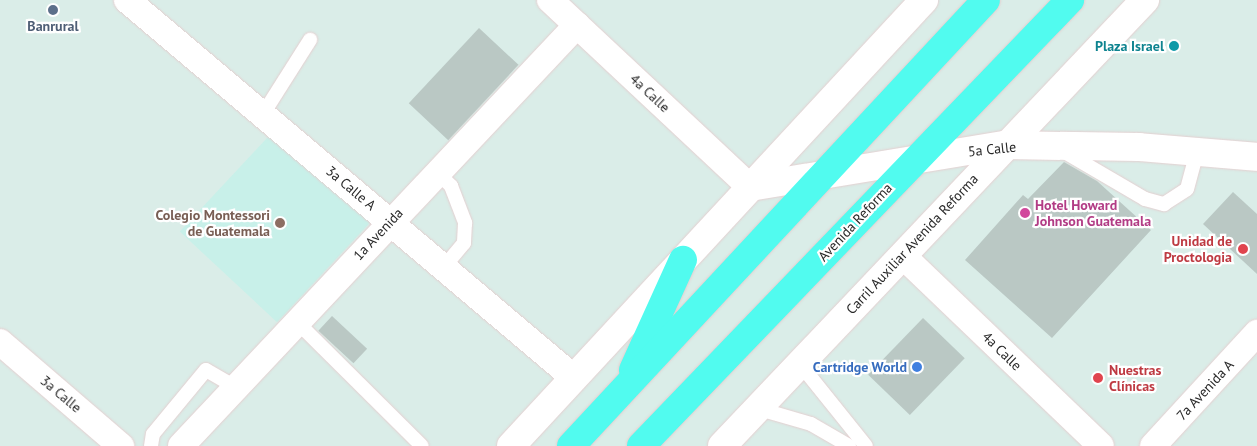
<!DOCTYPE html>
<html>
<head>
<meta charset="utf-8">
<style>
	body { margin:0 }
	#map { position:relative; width:1257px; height:446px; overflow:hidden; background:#daede8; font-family:"PT Sans",sans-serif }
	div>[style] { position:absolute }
	.education>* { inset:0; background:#c8f0e9; transform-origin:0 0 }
	.building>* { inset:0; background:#bac8c4; transform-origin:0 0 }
	.roads { filter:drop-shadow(0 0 1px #e4cfd0) drop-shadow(0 0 1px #e4cfd0) }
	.service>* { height:14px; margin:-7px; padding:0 7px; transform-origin:7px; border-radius:7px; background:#fff }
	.minor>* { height:26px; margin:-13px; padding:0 13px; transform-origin:13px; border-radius:13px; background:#fff }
	.tertiary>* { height:28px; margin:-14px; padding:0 14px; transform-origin:14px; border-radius:14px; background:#fff }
	.secondary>* { height:28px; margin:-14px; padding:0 14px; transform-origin:14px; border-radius:14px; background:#fff }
	.primary>* { height:28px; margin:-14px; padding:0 14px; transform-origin:14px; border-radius:14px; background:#51fbef }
	.dots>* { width:14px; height:14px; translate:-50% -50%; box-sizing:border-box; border:2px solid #fff; border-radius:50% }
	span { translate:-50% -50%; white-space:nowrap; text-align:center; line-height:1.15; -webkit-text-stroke:4.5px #fff; paint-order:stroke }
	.service-label { font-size:14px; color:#4e5e75; font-weight:700 }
	.culture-label { font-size:14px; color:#0d838f; font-weight:700 }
	.right { translate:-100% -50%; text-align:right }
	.street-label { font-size:14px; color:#292929 }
	.hotel-label { font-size:14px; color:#b23c85; font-weight:700 }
	.left { translate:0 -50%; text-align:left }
	.education-label { font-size:14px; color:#785e54; font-weight:700 }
	.health-label { font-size:14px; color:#be3a42; font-weight:700 }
	.shop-label { font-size:14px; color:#366cbe; font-weight:700 }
</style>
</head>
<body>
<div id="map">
	<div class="education">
		<i style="left:280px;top:124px;width:133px;height:147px;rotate:43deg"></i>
	</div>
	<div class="building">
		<i style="left:479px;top:28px;width:54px;height:103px;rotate:43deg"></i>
		<i style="clip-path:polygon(1064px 162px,1097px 181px,1151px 230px,1052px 338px,965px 260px,1023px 195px,1028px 199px)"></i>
		<i style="clip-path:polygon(1233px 192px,1257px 214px,1257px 274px,1203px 224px)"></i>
		<i style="left:332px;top:316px;width:48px;height:20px;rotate:43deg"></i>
		<i style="left:923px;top:318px;width:58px;height:79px;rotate:44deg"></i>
	</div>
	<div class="roads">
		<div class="service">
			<i style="left:263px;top:114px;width:88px;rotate:-57.6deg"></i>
			<i style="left:1063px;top:151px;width:95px;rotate:30.3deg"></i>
			<i style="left:1145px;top:199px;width:20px;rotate:15deg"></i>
			<i style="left:1164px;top:204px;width:27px;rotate:-33deg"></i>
			<i style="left:1187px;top:189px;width:39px;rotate:-75deg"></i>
			<i style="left:437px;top:172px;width:20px;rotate:45deg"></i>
			<i style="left:451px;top:186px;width:40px;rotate:69deg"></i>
			<i style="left:465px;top:223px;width:20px;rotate:93deg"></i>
			<i style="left:464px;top:243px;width:31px;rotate:130deg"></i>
			<i style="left:296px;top:321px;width:177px;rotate:44.8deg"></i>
			<i style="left:800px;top:364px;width:105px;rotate:51.2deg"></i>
			<i style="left:756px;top:408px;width:57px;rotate:16.2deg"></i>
			<i style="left:811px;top:424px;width:44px;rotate:30.1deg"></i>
			<i style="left:151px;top:446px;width:12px;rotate:-81deg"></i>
			<i style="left:153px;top:434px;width:83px;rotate:-50.4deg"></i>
			<i style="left:206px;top:370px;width:34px;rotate:30deg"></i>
		</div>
		<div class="minor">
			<i style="left:127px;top:0;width:585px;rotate:40.22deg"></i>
			<i style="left:550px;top:0;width:274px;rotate:43.1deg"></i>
			<i style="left:903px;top:256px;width:274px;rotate:43.8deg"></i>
			<i style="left:0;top:342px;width:160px;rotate:40.7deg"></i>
			<i style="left:181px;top:446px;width:578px;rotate:-46.75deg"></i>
			<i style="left:1153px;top:446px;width:154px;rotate:-47.4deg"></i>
		</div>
		<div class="tertiary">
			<i style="left:511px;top:446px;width:608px;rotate:-47.2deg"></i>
			<i style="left:722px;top:446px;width:615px;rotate:-46.52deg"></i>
		</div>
		<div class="secondary">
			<i style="left:750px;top:187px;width:258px;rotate:-9.4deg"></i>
			<i style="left:1005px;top:145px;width:134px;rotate:0.9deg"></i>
			<i style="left:1139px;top:147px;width:118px;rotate:4.8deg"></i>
		</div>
		<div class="primary">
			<i style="left:633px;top:370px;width:121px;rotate:-65.6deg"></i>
			<i style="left:571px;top:446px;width:609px;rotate:-47.06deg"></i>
			<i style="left:641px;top:446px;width:619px;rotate:-46.11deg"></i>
		</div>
	</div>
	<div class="dots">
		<i style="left:53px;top:10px;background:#5c6f8a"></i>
		<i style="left:1174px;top:46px;background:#0f9aa8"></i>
		<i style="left:1025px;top:213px;background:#d1479c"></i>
		<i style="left:280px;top:223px;background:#8d6e63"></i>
		<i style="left:1243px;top:249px;background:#e0444e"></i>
		<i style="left:917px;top:367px;background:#3f7fe0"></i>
		<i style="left:1098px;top:378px;background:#e0444e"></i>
	</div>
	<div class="service-label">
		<span style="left:53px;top:26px">Banrural</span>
	</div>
	<div class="culture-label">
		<span class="right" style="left:1164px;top:46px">Plaza Israel</span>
	</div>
	<div class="street-label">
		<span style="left:650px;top:93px;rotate:43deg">4a Calle</span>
		<span style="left:992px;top:149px;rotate:-6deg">5a Calle</span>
		<span style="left:351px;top:188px;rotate:40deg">3a Calle A</span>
		<span style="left:855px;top:222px;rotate:-47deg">Avenida Reforma</span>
		<span style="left:378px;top:234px;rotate:-47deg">1a Avenida</span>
		<span style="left:912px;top:244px;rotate:-47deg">Carril Auxiliar Avenida Reforma</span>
		<span style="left:1002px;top:351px;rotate:44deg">4a Calle</span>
		<span style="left:1205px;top:390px;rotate:-47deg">7a Avenida A</span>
		<span style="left:61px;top:394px;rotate:40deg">3a Calle</span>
	</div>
	<div class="hotel-label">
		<span class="left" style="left:1035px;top:213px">Hotel Howard<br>Johnson Guatemala</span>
	</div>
	<div class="education-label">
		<span class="right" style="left:270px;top:223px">Colegio Montessori<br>de Guatemala</span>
	</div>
	<div class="health-label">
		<span class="right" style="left:1232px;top:249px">Unidad de<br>Proctologia</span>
		<span class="left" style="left:1109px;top:378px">Nuestras<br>Clínicas</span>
	</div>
	<div class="shop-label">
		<span class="right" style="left:907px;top:367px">Cartridge World</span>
	</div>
</div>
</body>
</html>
